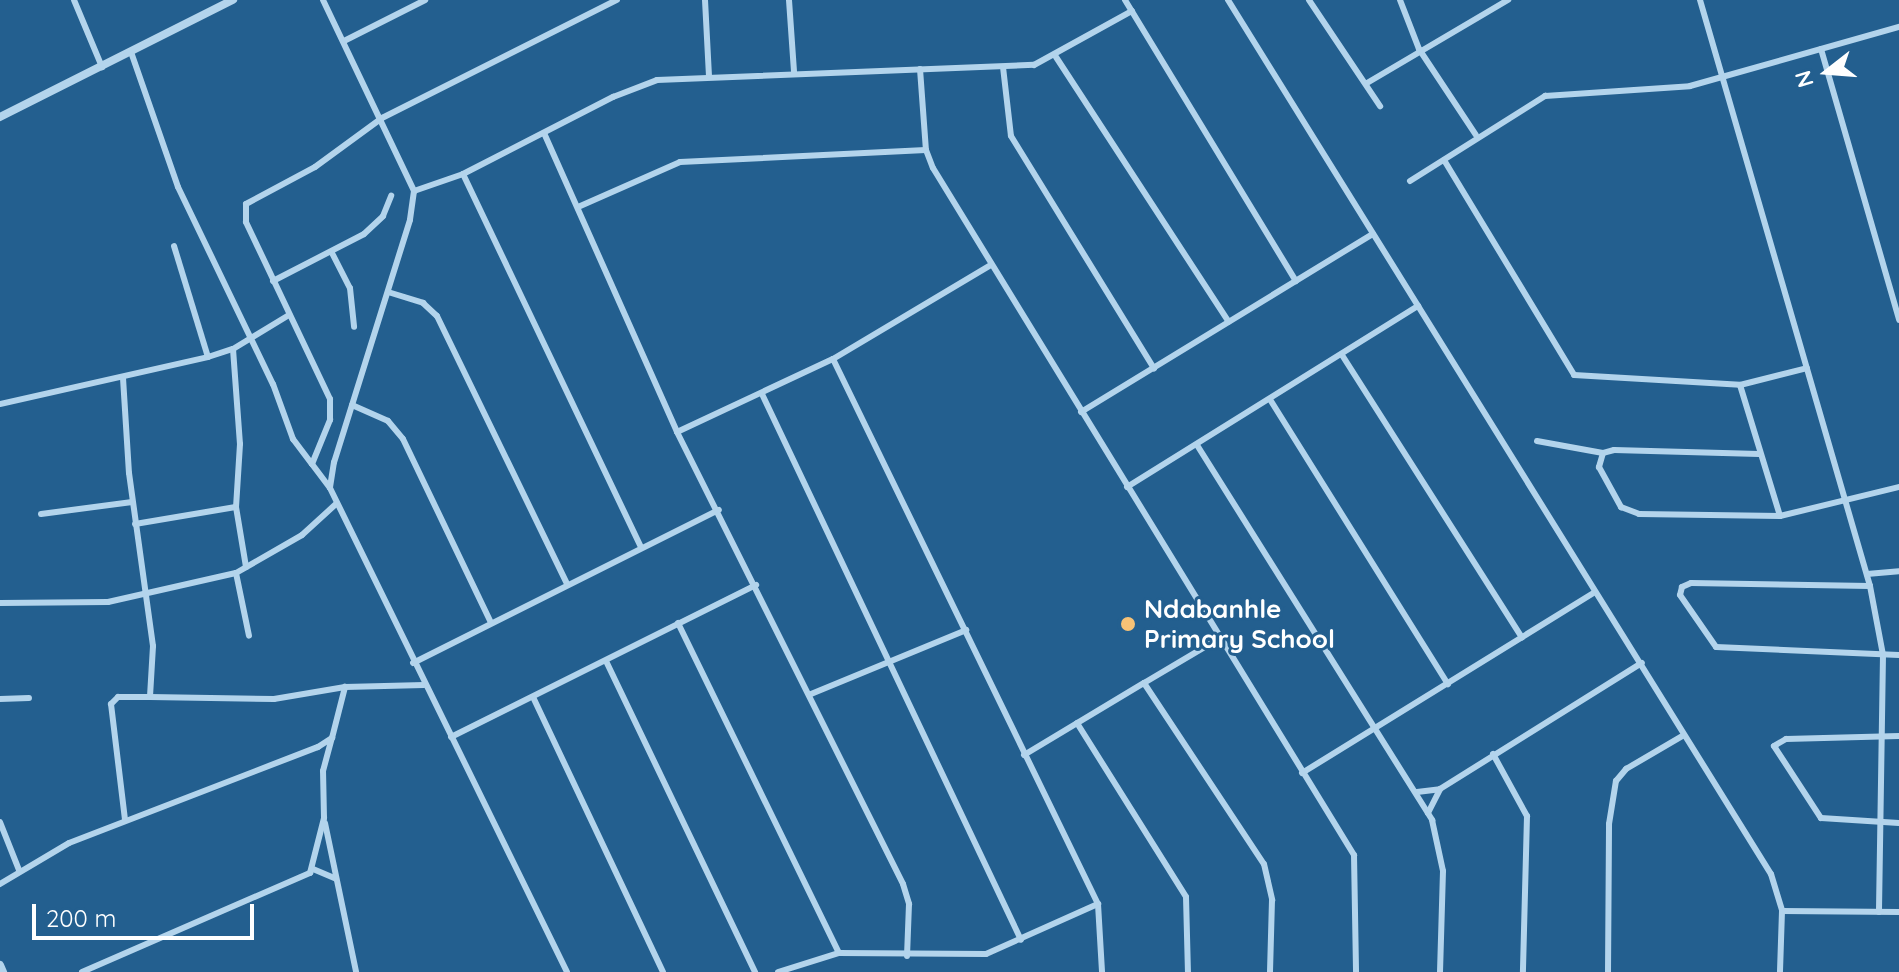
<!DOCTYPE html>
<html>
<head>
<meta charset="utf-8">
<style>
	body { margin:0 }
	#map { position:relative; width:1899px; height:972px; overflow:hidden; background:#235f8f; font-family:Quicksand,sans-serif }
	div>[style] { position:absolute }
	.minor>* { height:6px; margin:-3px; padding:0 3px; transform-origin:3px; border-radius:3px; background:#b3d4ec }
	.tertiary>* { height:8px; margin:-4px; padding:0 4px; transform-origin:4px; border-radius:4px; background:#b3d4ec }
	.dots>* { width:22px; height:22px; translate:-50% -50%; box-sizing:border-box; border:4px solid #235f8f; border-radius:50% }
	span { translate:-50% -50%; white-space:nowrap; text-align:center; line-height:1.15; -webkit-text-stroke:6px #235f8f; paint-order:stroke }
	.poi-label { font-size:26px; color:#fff; font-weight:700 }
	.left { translate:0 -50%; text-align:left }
	.north { position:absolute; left:1787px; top:32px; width:80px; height:80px; -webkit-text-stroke:6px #235f8f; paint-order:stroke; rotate:253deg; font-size:22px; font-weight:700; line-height:32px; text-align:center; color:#fff }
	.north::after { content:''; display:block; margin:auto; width:28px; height:36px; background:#fff; clip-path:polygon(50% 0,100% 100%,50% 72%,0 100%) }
	.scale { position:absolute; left:32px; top:904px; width:222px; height:36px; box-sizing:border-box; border:4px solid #fff; border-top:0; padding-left:10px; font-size:24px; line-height:28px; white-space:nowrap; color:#fff; -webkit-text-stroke:6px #235f8f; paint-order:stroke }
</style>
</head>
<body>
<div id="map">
	<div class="minor">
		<i style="left:74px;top:0;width:73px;rotate:67.3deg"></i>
		<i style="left:323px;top:0;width:212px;rotate:64.5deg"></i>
		<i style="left:414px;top:191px;width:29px;rotate:98deg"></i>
		<i style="left:410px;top:220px;width:254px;rotate:107.4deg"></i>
		<i style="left:334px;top:462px;width:26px;rotate:99deg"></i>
		<i style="left:330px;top:488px;width:539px;rotate:63.91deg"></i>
		<i style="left:705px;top:0;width:76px;rotate:87deg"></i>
		<i style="left:789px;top:0;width:72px;rotate:86deg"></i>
		<i style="left:1125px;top:0;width:329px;rotate:58.7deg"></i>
		<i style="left:1228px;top:0;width:1029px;rotate:58.15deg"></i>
		<i style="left:1771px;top:874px;width:39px;rotate:73deg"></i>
		<i style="left:1782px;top:911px;width:61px;rotate:91.9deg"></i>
		<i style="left:1309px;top:0;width:128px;rotate:56.2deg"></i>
		<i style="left:1400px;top:0;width:53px;rotate:68.8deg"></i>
		<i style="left:1419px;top:49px;width:103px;rotate:56.5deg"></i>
		<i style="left:1700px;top:0;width:610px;rotate:73.82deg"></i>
		<i style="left:1870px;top:586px;width:70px;rotate:79.3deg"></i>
		<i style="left:1883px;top:655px;width:257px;rotate:90.9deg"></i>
		<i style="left:344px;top:41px;width:91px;rotate:-26.8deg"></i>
		<i style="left:1821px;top:49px;width:282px;rotate:73.9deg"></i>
		<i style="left:131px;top:52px;width:143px;rotate:70.8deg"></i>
		<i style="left:178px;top:187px;width:219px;rotate:64.3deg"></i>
		<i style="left:273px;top:384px;width:59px;rotate:70deg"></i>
		<i style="left:293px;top:439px;width:31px;rotate:53deg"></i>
		<i style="left:1056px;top:57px;width:316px;rotate:56.9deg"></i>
		<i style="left:1003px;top:67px;width:69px;rotate:83.4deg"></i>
		<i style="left:1011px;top:136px;width:273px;rotate:58.4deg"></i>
		<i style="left:920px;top:69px;width:81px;rotate:85.8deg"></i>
		<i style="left:926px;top:150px;width:19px;rotate:69deg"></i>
		<i style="left:933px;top:168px;width:806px;rotate:58.5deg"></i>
		<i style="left:1354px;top:855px;width:117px;rotate:89deg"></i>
		<i style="left:1367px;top:83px;width:164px;rotate:-30.5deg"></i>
		<i style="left:544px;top:133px;width:327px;rotate:66deg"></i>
		<i style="left:677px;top:432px;width:505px;rotate:63.43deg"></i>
		<i style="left:903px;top:884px;width:21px;rotate:73deg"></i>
		<i style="left:909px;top:904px;width:52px;rotate:92.2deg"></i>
		<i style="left:1444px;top:160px;width:251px;rotate:58.8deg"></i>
		<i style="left:1574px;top:375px;width:166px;rotate:3.4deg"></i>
		<i style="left:1740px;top:385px;width:69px;rotate:-14.2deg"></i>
		<i style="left:463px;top:174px;width:413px;rotate:64.5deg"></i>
		<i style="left:1410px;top:181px;width:160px;rotate:-32.2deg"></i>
		<i style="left:1545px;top:96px;width:145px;rotate:-3.9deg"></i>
		<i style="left:1690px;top:86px;width:217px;rotate:-15.8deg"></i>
		<i style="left:414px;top:191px;width:52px;rotate:-19.1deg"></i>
		<i style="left:463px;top:174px;width:169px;rotate:-27.2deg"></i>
		<i style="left:613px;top:97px;width:47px;rotate:-21.1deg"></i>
		<i style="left:657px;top:80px;width:377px;rotate:-2.3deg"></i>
		<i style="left:1034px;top:65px;width:112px;rotate:-28.9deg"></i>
		<i style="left:578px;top:207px;width:111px;rotate:-23.8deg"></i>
		<i style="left:680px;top:162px;width:246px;rotate:-2.8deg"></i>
		<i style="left:174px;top:246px;width:116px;rotate:73deg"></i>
		<i style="left:332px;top:253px;width:39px;rotate:63deg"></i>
		<i style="left:350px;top:288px;width:39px;rotate:84deg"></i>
		<i style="left:273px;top:281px;width:102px;rotate:-27.3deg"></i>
		<i style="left:364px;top:234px;width:26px;rotate:-43deg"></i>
		<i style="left:383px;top:216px;width:22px;rotate:-68deg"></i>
		<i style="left:388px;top:292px;width:37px;rotate:17deg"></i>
		<i style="left:423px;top:303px;width:19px;rotate:43deg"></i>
		<i style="left:437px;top:316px;width:298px;rotate:64.1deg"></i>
		<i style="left:233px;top:349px;width:95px;rotate:85.8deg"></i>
		<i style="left:240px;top:444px;width:63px;rotate:93.6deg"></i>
		<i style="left:236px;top:507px;width:61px;rotate:80.5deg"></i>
		<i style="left:1342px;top:355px;width:335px;rotate:57.5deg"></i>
		<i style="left:833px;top:359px;width:182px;rotate:-30.8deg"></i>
		<i style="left:123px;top:378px;width:95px;rotate:86.4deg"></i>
		<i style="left:129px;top:473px;width:175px;rotate:82.1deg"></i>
		<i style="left:153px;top:646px;width:51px;rotate:93.4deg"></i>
		<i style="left:150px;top:697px;width:32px;rotate:180deg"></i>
		<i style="left:118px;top:697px;width:10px;rotate:135deg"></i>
		<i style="left:111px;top:704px;width:117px;rotate:83.1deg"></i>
		<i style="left:1740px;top:385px;width:137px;rotate:73deg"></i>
		<i style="left:762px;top:394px;width:604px;rotate:64.62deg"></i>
		<i style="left:1271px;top:401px;width:334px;rotate:58deg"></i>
		<i style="left:0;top:404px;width:213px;rotate:-12.7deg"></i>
		<i style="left:208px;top:357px;width:26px;rotate:-18deg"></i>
		<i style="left:233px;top:349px;width:66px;rotate:-31.3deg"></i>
		<i style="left:352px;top:405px;width:39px;rotate:24deg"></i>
		<i style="left:388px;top:421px;width:23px;rotate:50deg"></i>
		<i style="left:403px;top:439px;width:204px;rotate:64.4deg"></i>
		<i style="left:1081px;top:412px;width:342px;rotate:-31.4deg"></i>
		<i style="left:677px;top:432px;width:172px;rotate:-25.1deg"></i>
		<i style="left:833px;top:359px;width:606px;rotate:64.07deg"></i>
		<i style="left:1098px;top:904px;width:68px;rotate:86.6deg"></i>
		<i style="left:1537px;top:441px;width:67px;rotate:10.3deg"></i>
		<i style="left:1197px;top:445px;width:443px;rotate:57.9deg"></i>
		<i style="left:1432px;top:820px;width:52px;rotate:77.8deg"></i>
		<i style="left:1443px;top:871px;width:101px;rotate:91.7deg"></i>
		<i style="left:1759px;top:454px;width:145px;rotate:-178.4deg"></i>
		<i style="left:1614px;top:450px;width:11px;rotate:165deg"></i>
		<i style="left:1603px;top:453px;width:15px;rotate:106deg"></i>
		<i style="left:1599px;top:467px;width:46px;rotate:61.2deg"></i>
		<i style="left:1621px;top:507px;width:19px;rotate:21deg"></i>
		<i style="left:1639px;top:514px;width:141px;rotate:0.8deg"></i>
		<i style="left:1780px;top:516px;width:122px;rotate:-13.7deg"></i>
		<i style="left:1127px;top:487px;width:343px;rotate:-31.9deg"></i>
		<i style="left:330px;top:488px;width:30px;rotate:-127deg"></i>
		<i style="left:312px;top:464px;width:48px;rotate:-67.8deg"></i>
		<i style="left:330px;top:420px;width:21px;rotate:-90deg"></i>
		<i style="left:330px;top:399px;width:196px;rotate:-115.4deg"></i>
		<i style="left:246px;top:222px;width:18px;rotate:-90deg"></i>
		<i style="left:246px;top:204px;width:78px;rotate:-28.2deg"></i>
		<i style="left:315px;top:167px;width:83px;rotate:-36.2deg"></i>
		<i style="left:382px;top:118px;width:263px;rotate:-26.7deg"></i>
		<i style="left:41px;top:514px;width:92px;rotate:-7.5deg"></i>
		<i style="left:135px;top:524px;width:102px;rotate:-9.6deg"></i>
		<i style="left:236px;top:573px;width:64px;rotate:78.3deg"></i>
		<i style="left:1867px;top:574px;width:32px;rotate:-5deg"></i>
		<i style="left:1870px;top:586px;width:179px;rotate:-179deg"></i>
		<i style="left:1691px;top:583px;width:10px;rotate:156deg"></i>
		<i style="left:1682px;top:587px;width:8px;rotate:104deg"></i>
		<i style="left:1680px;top:595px;width:63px;rotate:55.3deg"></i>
		<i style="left:1716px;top:647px;width:183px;rotate:2.5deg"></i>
		<i style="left:0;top:603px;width:108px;rotate:-0.5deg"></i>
		<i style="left:108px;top:602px;width:131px;rotate:-12.8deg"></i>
		<i style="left:236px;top:573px;width:76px;rotate:-29.9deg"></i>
		<i style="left:302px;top:535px;width:47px;rotate:-42.4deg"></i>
		<i style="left:678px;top:623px;width:367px;rotate:64deg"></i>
		<i style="left:606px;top:661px;width:345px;rotate:64.4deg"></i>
		<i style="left:413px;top:663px;width:342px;rotate:-26.6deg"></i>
		<i style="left:1144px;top:683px;width:88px;rotate:-30.6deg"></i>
		<i style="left:811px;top:694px;width:168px;rotate:-22.4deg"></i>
		<i style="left:150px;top:697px;width:124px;rotate:0.9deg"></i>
		<i style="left:274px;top:699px;width:72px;rotate:-9.6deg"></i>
		<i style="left:345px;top:687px;width:79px;rotate:-1.5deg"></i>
		<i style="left:533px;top:697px;width:304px;rotate:64.7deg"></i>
		<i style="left:0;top:699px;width:29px;rotate:-2deg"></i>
		<i style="left:1077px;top:723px;width:205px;rotate:57.9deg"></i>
		<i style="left:1186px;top:897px;width:75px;rotate:88.5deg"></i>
		<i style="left:1899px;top:736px;width:113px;rotate:178.5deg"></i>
		<i style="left:1786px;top:739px;width:14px;rotate:150deg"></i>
		<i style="left:1774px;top:746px;width:86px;rotate:56.9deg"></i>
		<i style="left:1821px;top:818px;width:78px;rotate:3.7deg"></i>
		<i style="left:451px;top:737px;width:341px;rotate:-26.5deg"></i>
		<i style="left:1493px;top:754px;width:71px;rotate:61.3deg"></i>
		<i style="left:1527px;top:816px;width:156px;rotate:91.5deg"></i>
		<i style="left:1024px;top:755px;width:140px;rotate:-31deg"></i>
		<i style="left:1144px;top:683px;width:217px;rotate:56.5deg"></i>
		<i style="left:1264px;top:864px;width:37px;rotate:77deg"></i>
		<i style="left:1272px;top:900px;width:72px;rotate:91.6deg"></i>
		<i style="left:1302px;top:773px;width:343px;rotate:-31.7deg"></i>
		<i style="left:1417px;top:792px;width:23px;rotate:-7deg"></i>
		<i style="left:1440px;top:789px;width:238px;rotate:-32deg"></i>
		<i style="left:1428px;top:813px;width:27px;rotate:-63deg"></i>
		<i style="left:0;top:822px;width:52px;rotate:68.4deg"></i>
		<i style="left:325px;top:823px;width:152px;rotate:78.2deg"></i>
		<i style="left:313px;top:869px;width:25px;rotate:23deg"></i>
		<i style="left:0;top:884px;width:80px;rotate:-30.7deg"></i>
		<i style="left:69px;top:843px;width:267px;rotate:-21.1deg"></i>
		<i style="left:318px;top:747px;width:17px;rotate:-33deg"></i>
		<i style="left:332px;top:738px;width:53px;rotate:-75.7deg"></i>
		<i style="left:1782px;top:911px;width:117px;rotate:0.5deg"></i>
		<i style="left:82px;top:972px;width:249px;rotate:-23.5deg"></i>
		<i style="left:310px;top:873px;width:57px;rotate:-75.7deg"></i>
		<i style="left:324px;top:818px;width:47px;rotate:-91.2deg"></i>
		<i style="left:323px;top:771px;width:34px;rotate:-75deg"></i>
		<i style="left:778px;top:972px;width:64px;rotate:-17.3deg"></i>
		<i style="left:839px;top:953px;width:147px;rotate:0.4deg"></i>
		<i style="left:986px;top:954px;width:123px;rotate:-24.1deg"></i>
		<i style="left:1608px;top:972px;width:148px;rotate:-89.6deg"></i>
		<i style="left:1609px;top:824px;width:44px;rotate:-80.8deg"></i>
		<i style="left:1616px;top:781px;width:16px;rotate:-50deg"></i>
		<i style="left:1626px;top:769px;width:67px;rotate:-30.4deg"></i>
	</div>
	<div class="tertiary">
		<i style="left:0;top:117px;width:261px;rotate:-26.7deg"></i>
		<i style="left:0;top:965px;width:8px;rotate:67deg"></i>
	</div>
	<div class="dots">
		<i style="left:1128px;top:624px;background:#f7c276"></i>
	</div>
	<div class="poi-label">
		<span class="left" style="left:1144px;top:624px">Ndabanhle<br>Primary School</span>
	</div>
	<div class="north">N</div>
	<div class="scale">200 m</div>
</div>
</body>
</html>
